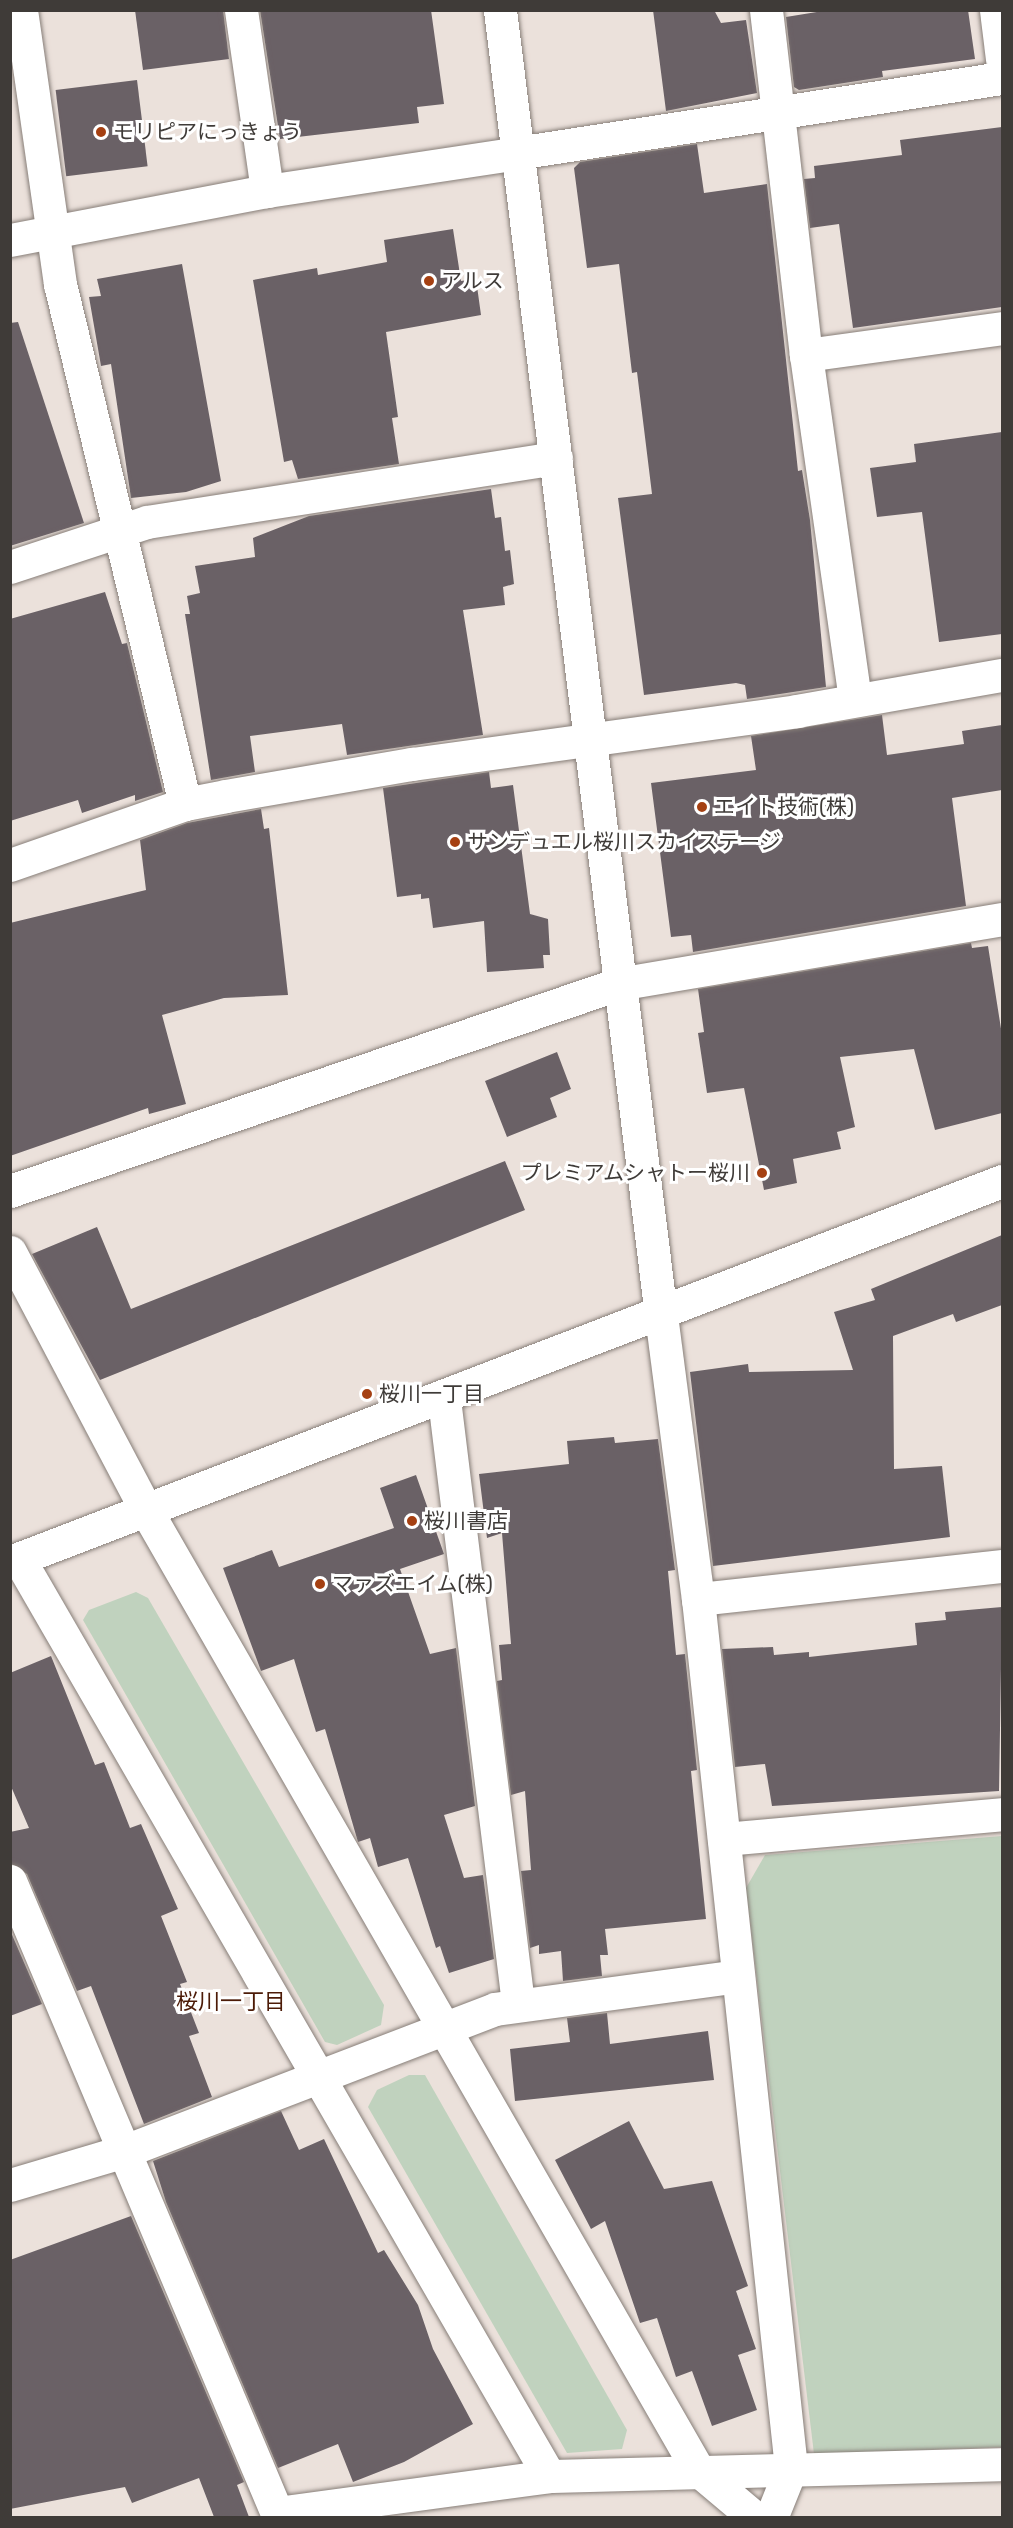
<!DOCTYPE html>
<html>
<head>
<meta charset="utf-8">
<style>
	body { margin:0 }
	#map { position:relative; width:1013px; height:2528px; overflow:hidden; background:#ebe1db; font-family:Rubik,"Noto Sans JP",sans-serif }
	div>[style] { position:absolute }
	.green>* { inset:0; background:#c0d2be }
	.building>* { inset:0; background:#6a6166; transform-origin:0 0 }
	.roads { filter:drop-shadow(0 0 2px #877e78) drop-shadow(0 0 2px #877e78) }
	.minor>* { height:33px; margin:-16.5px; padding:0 16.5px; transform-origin:16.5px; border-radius:16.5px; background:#fff }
	.tertiary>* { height:33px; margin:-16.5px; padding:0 16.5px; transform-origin:16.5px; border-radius:16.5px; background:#fff }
	.dots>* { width:16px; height:16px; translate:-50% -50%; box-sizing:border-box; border:3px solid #fff; border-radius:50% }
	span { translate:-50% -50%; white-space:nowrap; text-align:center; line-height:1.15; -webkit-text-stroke:6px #fff; paint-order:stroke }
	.poi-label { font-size:21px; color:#3f3b38 }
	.left { translate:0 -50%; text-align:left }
	.right { translate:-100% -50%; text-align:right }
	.neighbourhood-label { font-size:22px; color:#4c1b07 }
	.frame { position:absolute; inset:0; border:12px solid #3f3b38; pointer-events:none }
</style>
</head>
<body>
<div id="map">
	<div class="green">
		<i style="clip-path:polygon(136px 1592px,148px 1598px,384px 2005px,381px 2025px,337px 2045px,325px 2042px,83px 1620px,89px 1610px)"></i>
		<i style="clip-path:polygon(1002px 1836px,1002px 2447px,814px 2454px,746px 1888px,765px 1855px)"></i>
		<i style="clip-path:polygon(409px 2075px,425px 2075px,627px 2430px,622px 2449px,567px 2453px,368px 2107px,377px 2090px)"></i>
	</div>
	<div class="building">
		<i style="clip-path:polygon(135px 10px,223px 10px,229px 59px,143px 70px)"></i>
		<i style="clip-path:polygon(260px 10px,431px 10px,444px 104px,417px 107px,419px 123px,280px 139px)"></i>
		<i style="clip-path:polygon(653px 10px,714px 10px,721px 23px,746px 20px,757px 93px,666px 111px)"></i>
		<i style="clip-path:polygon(829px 10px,968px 10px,975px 59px,882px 71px,883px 77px,799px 90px,794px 87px,786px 17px)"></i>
		<i style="left:137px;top:80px;width:87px;height:82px;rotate:83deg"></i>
		<i style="clip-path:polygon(1002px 127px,1002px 307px,853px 328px,839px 224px,810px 228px,804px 179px,815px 178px,814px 166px,902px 155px,900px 140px)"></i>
		<i style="clip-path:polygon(697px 144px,704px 193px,767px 184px,798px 471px,802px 470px,810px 520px,826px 687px,747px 699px,745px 685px,736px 683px,644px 695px,618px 498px,652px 494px,637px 372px,632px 373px,619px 264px,587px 268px,574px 168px,580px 162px)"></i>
		<i style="clip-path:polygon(453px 229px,461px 281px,476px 279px,481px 315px,386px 332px,398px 417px,392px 418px,399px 464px,298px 479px,292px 460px,284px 462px,253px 280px,317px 268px,318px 275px,387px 262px,384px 240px)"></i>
		<i style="clip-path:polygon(182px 264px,221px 481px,186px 492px,131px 498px,111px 364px,101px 366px,89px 297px,101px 296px,97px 279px)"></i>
		<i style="clip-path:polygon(18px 322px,84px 523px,10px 546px,10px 323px)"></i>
		<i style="clip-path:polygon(1002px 432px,1002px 634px,939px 642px,922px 512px,877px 517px,870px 468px,916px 462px,914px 444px)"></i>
		<i style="clip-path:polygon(491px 489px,495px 518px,501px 517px,505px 551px,510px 550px,514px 584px,503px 587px,505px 605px,463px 610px,483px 735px,347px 755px,342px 724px,250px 736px,255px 772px,211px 780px,185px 614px,190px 614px,187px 596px,200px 593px,195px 566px,255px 557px,253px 538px,309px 516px)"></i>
		<i style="clip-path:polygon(105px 592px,122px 644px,127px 643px,163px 792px,135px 801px,135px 795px,82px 813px,78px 800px,10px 821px,10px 619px)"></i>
		<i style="clip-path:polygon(882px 715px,887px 755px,964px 744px,962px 731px,1002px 725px,1002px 790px,952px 798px,966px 906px,693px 952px,691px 935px,671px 937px,651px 783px,756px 770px,751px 736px)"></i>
		<i style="clip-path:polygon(489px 772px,491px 788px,513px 785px,530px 914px,548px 919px,550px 955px,543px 955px,544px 968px,487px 972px,484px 921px,433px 928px,429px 898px,421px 899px,421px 894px,397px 897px,383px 788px)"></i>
		<i style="clip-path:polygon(261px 809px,264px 829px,269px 828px,288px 995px,224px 998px,162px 1015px,186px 1104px,149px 1114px,148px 1108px,10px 1156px,10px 923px,146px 890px,140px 840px,187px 823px)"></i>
		<i style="clip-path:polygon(971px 943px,972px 948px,988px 946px,1002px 1035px,1002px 1113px,935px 1130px,914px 1049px,840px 1057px,855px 1127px,837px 1132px,841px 1149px,793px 1159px,797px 1183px,764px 1190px,744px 1088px,707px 1093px,698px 1033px,704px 1032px,698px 989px)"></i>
		<i style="clip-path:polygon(557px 1052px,571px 1089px,550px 1098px,557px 1117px,507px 1137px,485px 1081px)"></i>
		<i style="clip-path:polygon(505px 1161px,525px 1210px,100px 1380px,32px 1254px,97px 1227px,131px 1309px)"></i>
		<i style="clip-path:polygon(1002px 1235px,1002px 1305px,956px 1322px,953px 1314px,893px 1336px,894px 1469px,942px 1466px,950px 1537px,713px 1566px,690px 1372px,748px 1364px,749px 1372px,853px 1370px,834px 1312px,875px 1300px,871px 1289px)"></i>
		<i style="clip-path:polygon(614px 1437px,615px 1443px,658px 1439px,675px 1570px,668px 1571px,676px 1655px,685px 1654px,697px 1770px,691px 1771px,706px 1919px,605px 1929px,608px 1955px,600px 1955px,602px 1976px,563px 1981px,561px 1951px,539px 1954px,539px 1945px,530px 1948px,521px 1871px,531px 1870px,525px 1791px,511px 1795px,497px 1681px,502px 1680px,499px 1645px,511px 1644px,502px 1533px,487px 1538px,479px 1474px,569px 1464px,567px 1441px)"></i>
		<i style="clip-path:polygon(416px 1475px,444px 1554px,400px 1569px,430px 1654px,456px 1648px,475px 1806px,444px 1815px,464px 1878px,483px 1875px,494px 1959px,449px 1973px,440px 1946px,436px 1948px,408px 1858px,378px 1867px,370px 1838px,358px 1842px,325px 1729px,316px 1732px,294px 1659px,261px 1671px,223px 1568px,272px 1550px,279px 1567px,394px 1528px,380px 1488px)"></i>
		<i style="clip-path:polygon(1002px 1607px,999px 1791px,772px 1806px,765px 1764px,735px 1767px,722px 1649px,773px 1647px,774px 1655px,809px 1652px,809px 1657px,917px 1645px,915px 1623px,946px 1620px,945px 1612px)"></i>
		<i style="clip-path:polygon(51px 1656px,95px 1765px,104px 1762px,130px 1828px,141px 1824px,178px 1909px,161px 1916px,187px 1982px,180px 1984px,199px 2033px,189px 2036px,212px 2097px,144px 2124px,91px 1986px,77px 1991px,27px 1874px,10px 1863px,10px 1832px,29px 1828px,10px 1784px,10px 1673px)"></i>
		<i style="clip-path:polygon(10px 1930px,42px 2004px,10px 2016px)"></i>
		<i style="clip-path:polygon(607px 2013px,610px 2044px,708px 2031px,714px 2080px,515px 2101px,510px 2049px,570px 2042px,567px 2018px)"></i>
		<i style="clip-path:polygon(281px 2111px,299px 2150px,324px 2139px,378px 2253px,384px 2250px,418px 2305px,433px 2349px,473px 2424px,404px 2462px,353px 2482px,338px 2444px,278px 2468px,166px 2202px,153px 2161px)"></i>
		<i style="clip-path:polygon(629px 2121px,664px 2189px,712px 2181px,748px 2286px,736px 2291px,756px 2349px,738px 2355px,757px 2410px,712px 2426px,692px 2371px,676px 2377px,657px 2318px,640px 2323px,605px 2221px,591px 2229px,555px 2160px)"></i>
		<i style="clip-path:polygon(131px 2216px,244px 2482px,237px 2485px,249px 2517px,214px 2517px,199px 2478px,132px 2503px,125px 2487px,10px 2509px,10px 2260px)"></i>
	</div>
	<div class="roads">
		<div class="minor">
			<i style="left:21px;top:10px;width:277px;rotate:81.9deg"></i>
			<i style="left:60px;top:284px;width:535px;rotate:76.48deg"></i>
			<i style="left:241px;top:10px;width:183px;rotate:81.8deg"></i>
			<i style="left:766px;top:10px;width:347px;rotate:83.4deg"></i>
			<i style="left:806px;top:355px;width:348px;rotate:81.9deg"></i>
			<i style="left:996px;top:10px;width:49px;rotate:83deg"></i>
			<i style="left:517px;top:153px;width:491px;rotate:-8.8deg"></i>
			<i style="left:806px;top:355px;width:198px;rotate:-7.8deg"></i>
			<i style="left:10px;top:567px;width:144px;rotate:-18.2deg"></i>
			<i style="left:147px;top:522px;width:414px;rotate:-8.9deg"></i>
			<i style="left:10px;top:865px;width:185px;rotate:-19.2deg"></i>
			<i style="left:185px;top:804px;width:42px;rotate:-11deg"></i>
			<i style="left:226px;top:796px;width:189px;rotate:-9.8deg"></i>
			<i style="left:412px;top:764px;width:389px;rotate:-7.8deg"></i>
			<i style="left:797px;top:711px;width:208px;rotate:-10deg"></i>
			<i style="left:10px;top:1191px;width:642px;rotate:-18.8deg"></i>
			<i style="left:618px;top:984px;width:389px;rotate:-9.6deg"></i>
			<i style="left:10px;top:1252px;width:292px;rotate:62.2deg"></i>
			<i style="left:146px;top:1510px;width:1107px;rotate:60.1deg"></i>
			<i style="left:698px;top:2470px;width:75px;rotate:40.1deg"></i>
			<i style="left:661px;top:1315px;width:286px;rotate:82.6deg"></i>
			<i style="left:698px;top:1599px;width:874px;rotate:83.89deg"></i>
			<i style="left:791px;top:2468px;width:54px;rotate:111.8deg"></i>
			<i style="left:444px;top:1399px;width:609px;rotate:83.02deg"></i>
			<i style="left:19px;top:1559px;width:1059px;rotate:59.97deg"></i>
			<i style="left:698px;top:1599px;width:306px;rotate:-6.2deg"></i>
			<i style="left:724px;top:1839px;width:279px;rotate:-5.1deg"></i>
			<i style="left:10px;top:1881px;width:691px;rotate:67.11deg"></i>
			<i style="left:10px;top:2185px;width:120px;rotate:-16.5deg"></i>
			<i style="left:125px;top:2151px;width:396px;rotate:-21deg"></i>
			<i style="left:495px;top:2009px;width:245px;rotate:-7.7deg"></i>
			<i style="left:277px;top:2513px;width:275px;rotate:-7.7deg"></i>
			<i style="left:549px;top:2476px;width:453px;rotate:-1.5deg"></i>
		</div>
		<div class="tertiary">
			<i style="left:500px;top:10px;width:1315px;rotate:82.97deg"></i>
			<i style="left:10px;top:240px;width:262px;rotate:-10.8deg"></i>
			<i style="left:267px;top:191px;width:253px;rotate:-8.6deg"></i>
			<i style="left:10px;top:1562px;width:1063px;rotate:-21.01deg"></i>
		</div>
	</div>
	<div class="dots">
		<i style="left:101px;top:132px;background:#a54012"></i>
		<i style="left:429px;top:281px;background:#a54012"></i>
		<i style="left:702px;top:807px;background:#a54012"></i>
		<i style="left:455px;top:842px;background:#a54012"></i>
		<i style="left:762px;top:1173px;background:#a54012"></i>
		<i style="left:367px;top:1394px;background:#a54012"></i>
		<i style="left:412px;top:1521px;background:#a54012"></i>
		<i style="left:320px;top:1584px;background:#a54012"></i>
	</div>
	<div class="poi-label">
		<span class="left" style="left:113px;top:132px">モリピアにっきょう</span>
		<span class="left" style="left:441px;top:281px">アルス</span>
		<span class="left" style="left:714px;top:807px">エイト技術(株)</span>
		<span class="left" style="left:467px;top:842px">サンデュエル桜川スカイステージ</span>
		<span class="right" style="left:750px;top:1173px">プレミアムシャトー桜川</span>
		<span class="left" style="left:379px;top:1394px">桜川一丁目</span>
		<span class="left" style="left:424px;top:1521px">桜川書店</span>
		<span class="left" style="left:332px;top:1584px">マァズエイム(株)</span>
	</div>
	<div class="neighbourhood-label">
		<span style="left:231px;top:2002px">桜川一丁目</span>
	</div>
	<div class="frame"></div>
</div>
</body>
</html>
